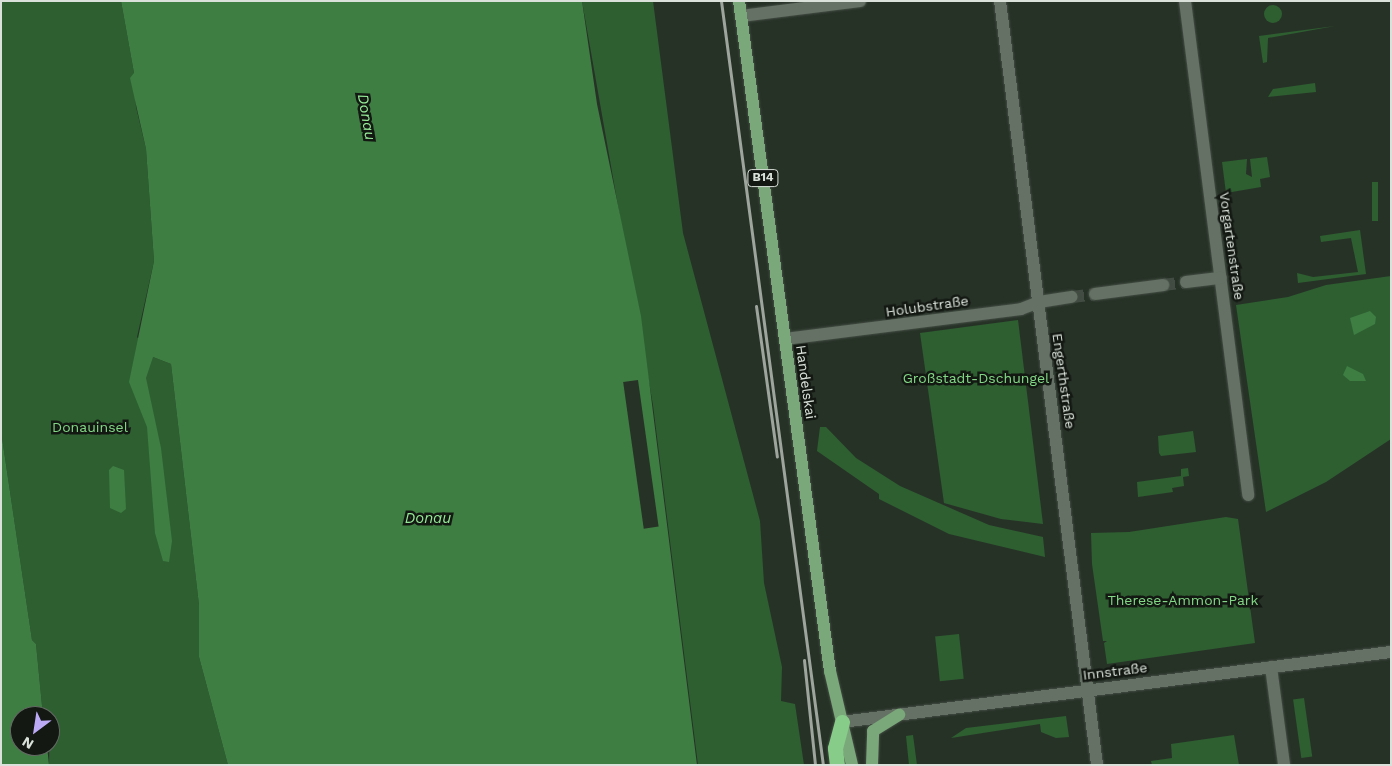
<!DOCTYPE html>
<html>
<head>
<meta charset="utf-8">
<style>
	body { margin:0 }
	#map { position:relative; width:1392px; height:766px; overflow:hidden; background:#273227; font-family:"Work Sans",sans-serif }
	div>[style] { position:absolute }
	.green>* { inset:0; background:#2e5f31; transform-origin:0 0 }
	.round { border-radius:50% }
	.water>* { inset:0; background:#3e7e42 }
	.pier>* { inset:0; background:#273227; transform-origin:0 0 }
	.street-tunnel>* { height:12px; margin-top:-6px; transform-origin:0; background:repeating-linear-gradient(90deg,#424c42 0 12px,transparent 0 18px) }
	.roads { filter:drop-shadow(0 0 1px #454e45) drop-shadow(0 0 1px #454e45) }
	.street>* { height:12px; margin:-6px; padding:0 6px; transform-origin:6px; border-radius:6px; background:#647164 }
	.secondary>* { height:12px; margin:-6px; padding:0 6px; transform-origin:6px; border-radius:6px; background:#647164 }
	.primary>* { height:12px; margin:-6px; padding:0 6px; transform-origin:6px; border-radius:6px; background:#7aa87a }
	.highway>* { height:15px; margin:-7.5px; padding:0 7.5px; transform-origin:7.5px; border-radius:7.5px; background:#88cc89 }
	.rail>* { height:3px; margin:-1.5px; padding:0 1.5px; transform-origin:1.5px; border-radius:1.5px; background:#9da59d }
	span { translate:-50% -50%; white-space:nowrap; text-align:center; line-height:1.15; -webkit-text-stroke:5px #131813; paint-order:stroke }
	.shield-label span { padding:1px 4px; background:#131813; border:1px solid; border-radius:4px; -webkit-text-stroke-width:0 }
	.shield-label { font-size:12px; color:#dae1da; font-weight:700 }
	.street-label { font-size:14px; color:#dae1da }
	.park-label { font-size:14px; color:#82d885 }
	.water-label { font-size:15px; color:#95eb97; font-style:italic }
	.frame { position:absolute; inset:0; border:2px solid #dae1da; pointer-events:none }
	.north { position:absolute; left:10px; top:706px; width:50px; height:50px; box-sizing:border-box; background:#131813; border:1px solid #636863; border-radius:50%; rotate:211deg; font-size:14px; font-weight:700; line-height:20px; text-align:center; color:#dae1da }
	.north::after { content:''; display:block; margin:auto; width:18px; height:22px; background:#bcaaf6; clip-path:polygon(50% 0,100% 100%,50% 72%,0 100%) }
</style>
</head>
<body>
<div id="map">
	<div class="green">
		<i style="clip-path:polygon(1px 1px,121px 1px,134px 73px,136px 107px,146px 149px,154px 261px,137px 337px,153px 357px,171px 364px,199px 605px,199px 657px,228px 765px,49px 765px,50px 716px,43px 716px,36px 644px,32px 640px,1px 431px)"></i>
		<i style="clip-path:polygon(582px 1px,653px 1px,683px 233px,760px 521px,764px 583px,782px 667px,781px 701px,795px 704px,804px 765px,698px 765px,653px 405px)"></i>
		<i class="round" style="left:1264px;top:5px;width:18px;height:18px"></i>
		<i style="clip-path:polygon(1335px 26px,1268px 38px,1267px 62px,1263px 63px,1259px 36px)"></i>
		<i style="clip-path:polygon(1315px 83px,1316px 92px,1268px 97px,1273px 89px)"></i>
		<i style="clip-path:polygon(1267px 157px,1270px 177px,1260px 179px,1261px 187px,1226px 193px,1222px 162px,1247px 159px,1246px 174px,1252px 177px,1250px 159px)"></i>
		<i style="left:1372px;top:182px;width:6px;height:39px"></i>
		<i style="clip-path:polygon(1360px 230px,1366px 274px,1298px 283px,1297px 273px,1313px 277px,1358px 272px,1351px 238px,1321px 242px,1320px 236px)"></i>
		<i style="clip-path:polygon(1391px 276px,1391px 439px,1326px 482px,1266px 512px,1236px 305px,1288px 297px,1326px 285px)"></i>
		<i style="clip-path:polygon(1018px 320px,1043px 524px,1001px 519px,944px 503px,920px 333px)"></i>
		<i style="clip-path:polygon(820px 427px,826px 427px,856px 458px,900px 486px,989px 525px,1043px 537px,1045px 557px,949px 534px,879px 499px,879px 494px,817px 451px)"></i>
		<i style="clip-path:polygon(1193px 431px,1196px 452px,1161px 456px,1159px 453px,1158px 436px)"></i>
		<i style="clip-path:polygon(1188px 468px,1189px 476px,1183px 477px,1184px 486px,1172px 488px,1173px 492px,1138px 497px,1137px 482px,1181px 476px,1181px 469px)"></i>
		<i style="clip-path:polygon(1226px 517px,1238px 519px,1255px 643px,1107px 664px,1104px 643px,1107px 641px,1103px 641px,1092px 564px,1091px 533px,1129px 532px)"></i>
		<i style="left:959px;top:634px;width:45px;height:24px;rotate:84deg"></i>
		<i style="left:1304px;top:698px;width:59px;height:11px;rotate:82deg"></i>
		<i style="clip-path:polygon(1066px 716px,1069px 737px,1056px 738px,1041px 732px,1040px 724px,951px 738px,966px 728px)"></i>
		<i style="clip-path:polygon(913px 735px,917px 765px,909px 765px,906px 736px)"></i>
		<i style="clip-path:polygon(1234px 735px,1239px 765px,1152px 765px,1151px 761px,1172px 758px,1171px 744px)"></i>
	</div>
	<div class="water">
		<i style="clip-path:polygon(121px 1px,582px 1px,597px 104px,641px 316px,697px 765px,228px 765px,199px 657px,199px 605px,171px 364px,153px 357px,146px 378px,161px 448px,172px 541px,169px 562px,163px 561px,155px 533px,147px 427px,129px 382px,154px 261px,146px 149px,130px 78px,134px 73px)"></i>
		<i style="clip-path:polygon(1370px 311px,1376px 317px,1375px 324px,1354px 335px,1350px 318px)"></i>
		<i style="clip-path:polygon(1347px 366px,1363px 374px,1366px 381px,1350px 381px,1343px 375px)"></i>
		<i style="clip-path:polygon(1px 431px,32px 640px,36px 644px,43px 716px,20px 716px,20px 746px,47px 746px,49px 765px,1px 765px)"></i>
		<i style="clip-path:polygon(113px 466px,124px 470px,126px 509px,121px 513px,110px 508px,109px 470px)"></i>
	</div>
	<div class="pier">
		<i style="left:638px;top:380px;width:148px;height:15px;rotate:82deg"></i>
	</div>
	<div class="street-tunnel">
		<i style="left:1163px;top:285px;width:23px;rotate:-7deg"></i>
		<i style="left:1072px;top:297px;width:23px;rotate:-7deg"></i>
	</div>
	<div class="roads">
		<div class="street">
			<i style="left:1185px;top:1px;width:498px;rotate:82.7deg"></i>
			<i style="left:741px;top:16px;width:120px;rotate:-7.2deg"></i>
			<i style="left:1186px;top:282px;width:35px;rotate:-7deg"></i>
			<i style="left:1095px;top:294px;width:69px;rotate:-7.5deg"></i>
			<i style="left:785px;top:339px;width:238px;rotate:-7.2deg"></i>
			<i style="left:1021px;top:309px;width:19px;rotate:-21deg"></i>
			<i style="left:1039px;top:302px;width:33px;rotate:-9deg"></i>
			<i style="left:1271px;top:667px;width:99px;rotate:82.4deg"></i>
		</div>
		<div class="secondary">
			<i style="left:1000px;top:1px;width:770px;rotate:82.76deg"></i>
			<i style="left:842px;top:722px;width:553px;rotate:-7.27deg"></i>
		</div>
		<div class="primary">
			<i style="left:739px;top:1px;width:676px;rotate:82.27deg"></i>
			<i style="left:830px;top:671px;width:97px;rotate:76.8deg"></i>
			<i style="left:872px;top:765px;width:34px;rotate:-88deg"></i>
			<i style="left:873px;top:731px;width:31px;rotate:-32deg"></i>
		</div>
		<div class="highway">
			<i style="left:837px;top:765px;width:17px;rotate:-97deg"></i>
			<i style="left:835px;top:748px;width:27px;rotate:-75deg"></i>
		</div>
	</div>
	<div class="rail">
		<i style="left:721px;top:1px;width:771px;rotate:82.4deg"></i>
		<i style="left:756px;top:306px;width:152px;rotate:82.1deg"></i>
		<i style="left:804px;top:660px;width:106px;rotate:84deg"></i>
	</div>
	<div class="shield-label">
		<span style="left:763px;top:178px">B14</span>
	</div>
	<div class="street-label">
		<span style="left:1232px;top:246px;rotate:82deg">Vorgartenstraße</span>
		<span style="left:927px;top:306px;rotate:-8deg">Holubstraße</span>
		<span style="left:1064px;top:381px;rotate:82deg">Engerthstraße</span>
		<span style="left:806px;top:382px;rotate:82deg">Handelskai</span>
		<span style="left:1115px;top:671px;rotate:-7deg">Innstraße</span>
	</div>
	<div class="park-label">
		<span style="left:976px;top:378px">Großstadt-Dschungel</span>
		<span style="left:90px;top:427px">Donauinsel</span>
		<span style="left:1183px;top:600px">Therese-Ammon-Park</span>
	</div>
	<div class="water-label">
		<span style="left:366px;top:117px;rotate:80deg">Donau</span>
		<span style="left:428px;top:519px">Donau</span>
	</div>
	<div class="frame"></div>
	<div class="north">N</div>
</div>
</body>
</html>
